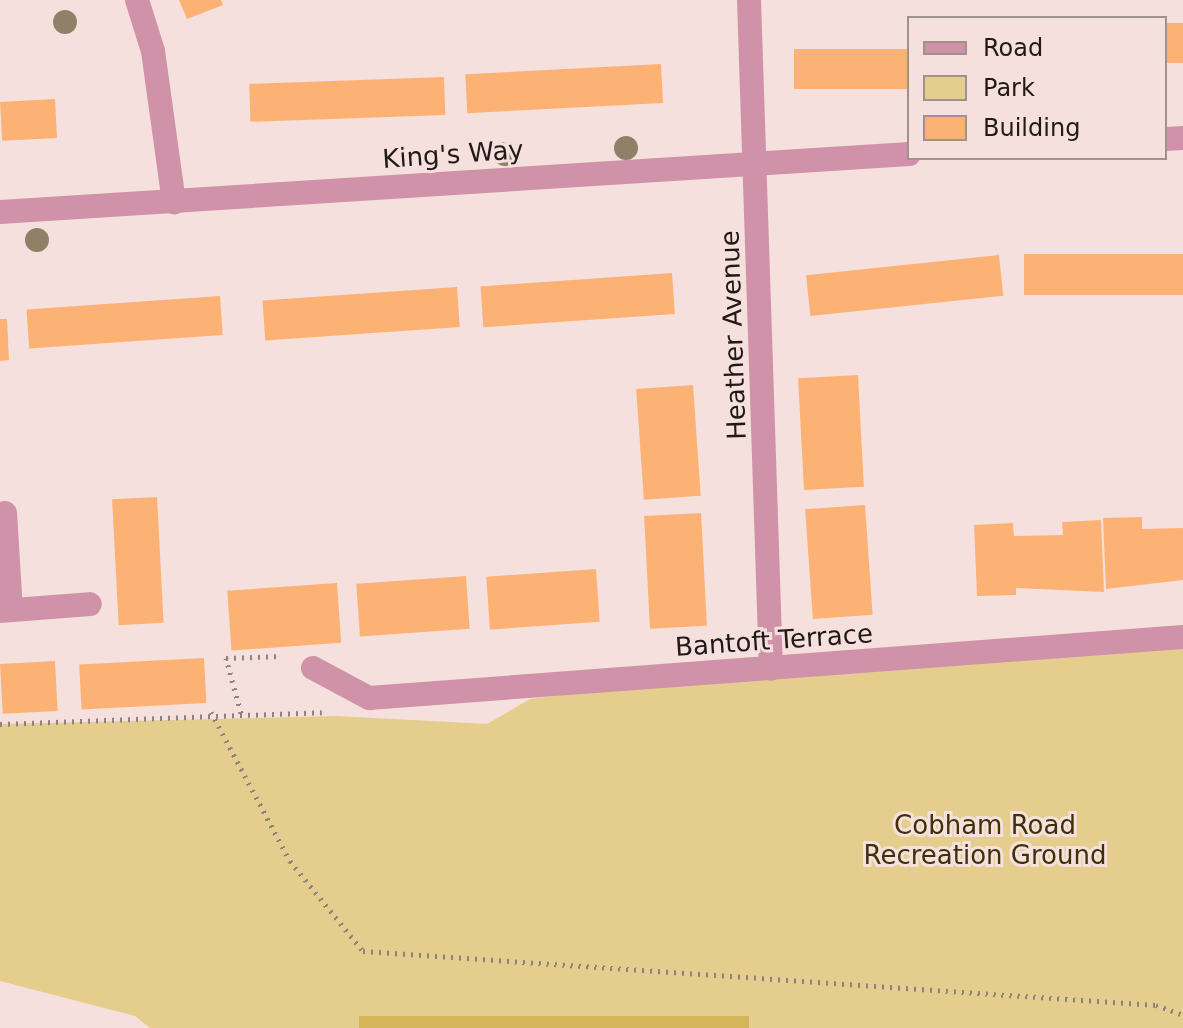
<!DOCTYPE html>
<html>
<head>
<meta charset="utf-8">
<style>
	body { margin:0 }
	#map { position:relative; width:1183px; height:1028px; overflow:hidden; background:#f6e0dd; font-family:"DejaVu Sans",sans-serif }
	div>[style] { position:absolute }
	.green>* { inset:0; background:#e4cd8d }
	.forest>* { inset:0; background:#d4b559; transform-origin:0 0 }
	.building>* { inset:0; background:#fdb275; transform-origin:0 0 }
	.path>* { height:5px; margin-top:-2.5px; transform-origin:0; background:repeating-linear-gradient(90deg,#8f817f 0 2px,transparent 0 8px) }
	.minor>* { height:24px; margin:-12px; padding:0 12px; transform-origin:12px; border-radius:12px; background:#d092a8 }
	.trees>* { width:24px; height:24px; margin:-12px; border-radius:50%; background:#918068 }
	span { translate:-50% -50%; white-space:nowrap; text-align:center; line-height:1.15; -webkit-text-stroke:6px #f6e0dd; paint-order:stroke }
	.street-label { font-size:26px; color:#201918 }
	.park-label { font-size:26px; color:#3e3108 }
	.legend { position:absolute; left:907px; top:16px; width:260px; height:144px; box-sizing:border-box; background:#f6e0dd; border:2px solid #a0908e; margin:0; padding:10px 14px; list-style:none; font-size:24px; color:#201918 }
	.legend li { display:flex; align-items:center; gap:16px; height:40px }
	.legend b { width:40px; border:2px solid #a0908e }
</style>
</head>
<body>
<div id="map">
	<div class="green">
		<i style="clip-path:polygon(1183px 637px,1183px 1028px,150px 1028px,135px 1016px,0 981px,0 724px,337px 716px,487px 724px,530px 699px,770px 669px)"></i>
	</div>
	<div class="forest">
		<i style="left:359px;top:1016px;width:390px;height:12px"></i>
	</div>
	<div class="building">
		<i style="clip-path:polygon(179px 0,221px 0,223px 5px,187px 19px)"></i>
		<i style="left:1183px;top:23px;width:40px;height:18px;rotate:90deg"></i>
		<i style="left:909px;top:49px;width:40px;height:115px;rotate:90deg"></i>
		<i style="left:661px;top:64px;width:39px;height:196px;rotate:87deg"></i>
		<i style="left:444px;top:77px;width:38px;height:195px;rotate:88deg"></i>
		<i style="left:55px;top:99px;width:39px;height:55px;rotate:87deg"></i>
		<i style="left:1183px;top:254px;width:41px;height:159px;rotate:90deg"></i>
		<i style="left:999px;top:255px;width:41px;height:194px;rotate:84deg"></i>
		<i style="left:672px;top:273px;width:41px;height:192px;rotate:86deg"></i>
		<i style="left:457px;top:287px;width:40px;height:195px;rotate:86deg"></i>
		<i style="left:220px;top:296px;width:39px;height:194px;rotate:86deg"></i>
		<i style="clip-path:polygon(0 319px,7px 319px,9px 360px,0 361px)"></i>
		<i style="left:858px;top:375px;width:112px;height:60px;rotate:87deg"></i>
		<i style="left:693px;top:385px;width:111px;height:57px;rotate:86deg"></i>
		<i style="left:157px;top:497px;width:126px;height:45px;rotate:87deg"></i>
		<i style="left:865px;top:505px;width:110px;height:60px;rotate:86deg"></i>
		<i style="left:701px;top:513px;width:113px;height:57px;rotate:87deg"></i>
		<i style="clip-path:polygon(1142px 517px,1142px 529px,1183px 528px,1183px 580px,1106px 589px,1103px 518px)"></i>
		<i style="clip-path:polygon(1101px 520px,1104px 592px,1016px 588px,1016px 595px,977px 596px,974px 525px,1013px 523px,1014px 536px,1063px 535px,1062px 522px)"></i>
		<i style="left:596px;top:569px;width:53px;height:110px;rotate:86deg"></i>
		<i style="left:466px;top:576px;width:53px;height:110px;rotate:86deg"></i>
		<i style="left:337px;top:583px;width:60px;height:110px;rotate:86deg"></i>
		<i style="left:204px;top:658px;width:45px;height:125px;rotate:87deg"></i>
		<i style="left:55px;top:661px;width:50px;height:55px;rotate:87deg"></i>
	</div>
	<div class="path">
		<i style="left:211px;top:712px;width:169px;rotate:62.1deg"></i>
		<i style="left:290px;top:861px;width:116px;rotate:51deg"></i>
		<i style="left:363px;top:951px;width:795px;rotate:3.9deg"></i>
		<i style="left:1156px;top:1005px;width:29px;rotate:20deg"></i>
		<i style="left:241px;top:713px;width:57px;rotate:-105.3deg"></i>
		<i style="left:226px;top:658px;width:55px;rotate:-2.1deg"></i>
		<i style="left:0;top:724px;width:322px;rotate:-2.1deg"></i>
	</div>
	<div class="minor">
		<i style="left:137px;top:0;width:53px;rotate:72.6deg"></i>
		<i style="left:153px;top:51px;width:153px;rotate:82.1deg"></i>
		<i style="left:749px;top:0;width:669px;rotate:88.12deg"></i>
		<i style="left:1165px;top:139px;width:18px;rotate:-3deg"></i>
		<i style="left:0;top:212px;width:911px;rotate:-3.65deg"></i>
		<i style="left:5px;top:513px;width:97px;rotate:86.5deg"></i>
		<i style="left:0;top:611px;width:90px;rotate:-4.4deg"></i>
		<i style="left:313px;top:668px;width:64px;rotate:28.2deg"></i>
		<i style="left:369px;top:698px;width:816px;rotate:-4.29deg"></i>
	</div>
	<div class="trees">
		<i style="left:65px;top:22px"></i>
		<i style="left:626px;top:148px"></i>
		<i style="left:505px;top:154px"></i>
		<i style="left:37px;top:240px"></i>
	</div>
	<div class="street-label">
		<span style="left:453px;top:155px;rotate:-4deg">King's Way</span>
		<span style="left:734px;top:335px;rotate:-92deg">Heather Avenue</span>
		<span style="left:774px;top:641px;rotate:-4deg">Bantoft Terrace</span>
	</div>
	<div class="park-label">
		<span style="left:985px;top:841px">Cobham Road<br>Recreation Ground</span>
	</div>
	<ul class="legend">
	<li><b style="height:10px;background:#d092a8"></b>Road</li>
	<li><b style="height:22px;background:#e4cd8d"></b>Park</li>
	<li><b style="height:22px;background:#fdb275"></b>Building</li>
	</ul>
</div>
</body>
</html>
